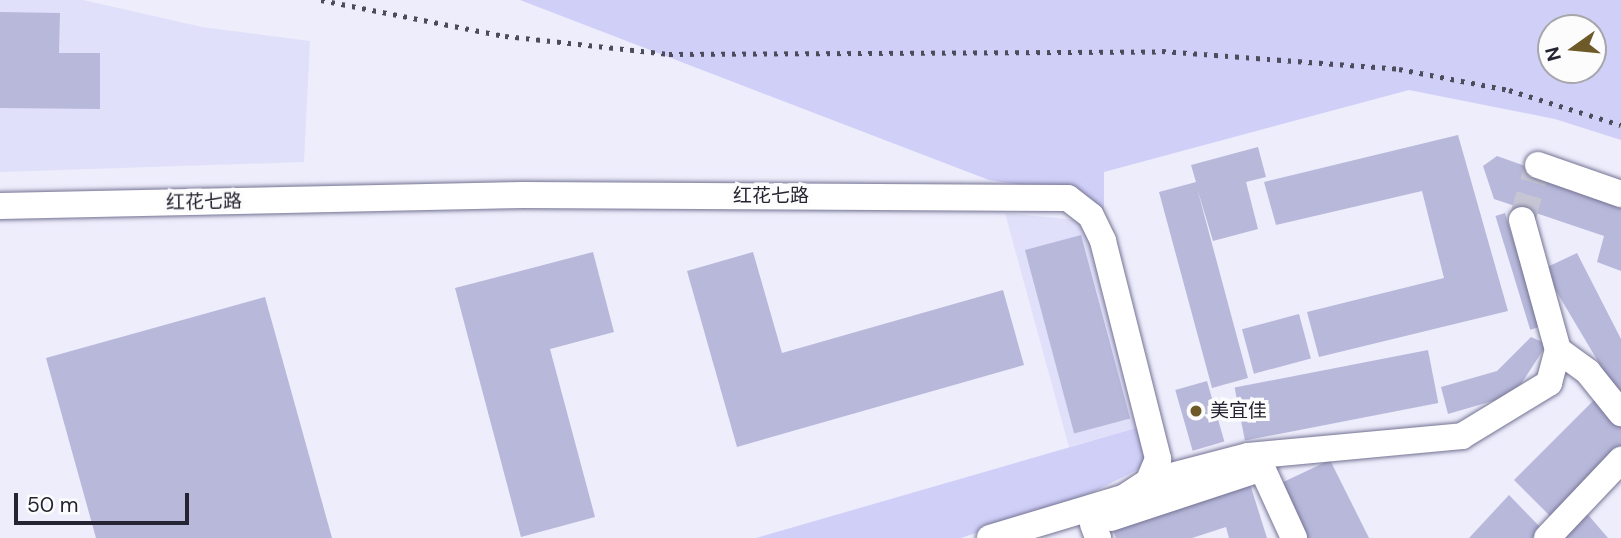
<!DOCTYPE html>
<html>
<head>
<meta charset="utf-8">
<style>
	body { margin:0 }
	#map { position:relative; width:1621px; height:538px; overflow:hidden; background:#ededfc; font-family:"DM Sans","Noto Sans SC",sans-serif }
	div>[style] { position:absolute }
	.built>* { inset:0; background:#e0e0fa }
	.green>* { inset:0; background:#d0cff8 }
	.building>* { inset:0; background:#b8b8db; transform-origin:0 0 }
	.minor-tunnel>* { height:26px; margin-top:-13px; transform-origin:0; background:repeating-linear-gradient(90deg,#c5c5d4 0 26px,transparent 0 39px) }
	.roads { filter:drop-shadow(0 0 2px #747393) drop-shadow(0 0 2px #747393) }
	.minor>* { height:26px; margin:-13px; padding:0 13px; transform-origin:13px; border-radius:13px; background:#fff }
	.rail>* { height:5px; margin-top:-2.5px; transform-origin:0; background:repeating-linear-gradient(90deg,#4d4c5b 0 3.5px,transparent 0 10.5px) }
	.dots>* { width:19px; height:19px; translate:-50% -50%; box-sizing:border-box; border:4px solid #fcfcfc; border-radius:50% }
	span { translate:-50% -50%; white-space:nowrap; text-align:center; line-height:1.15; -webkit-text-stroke:7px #fcfcfc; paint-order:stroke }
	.street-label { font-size:19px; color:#252432 }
	.poi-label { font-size:19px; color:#252432 }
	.left { translate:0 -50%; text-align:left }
	.north { position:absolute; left:1537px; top:14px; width:70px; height:70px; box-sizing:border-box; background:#fcfcfc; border:2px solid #a6a6ab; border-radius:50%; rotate:255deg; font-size:19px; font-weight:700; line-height:28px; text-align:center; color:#252432 }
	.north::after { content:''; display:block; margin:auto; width:24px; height:32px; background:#6e5a29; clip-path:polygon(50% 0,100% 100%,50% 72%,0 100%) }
	.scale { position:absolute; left:14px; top:493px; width:175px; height:32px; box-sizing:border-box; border:4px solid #252432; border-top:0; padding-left:9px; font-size:21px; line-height:24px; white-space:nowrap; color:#252432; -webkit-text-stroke:5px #fcfcfc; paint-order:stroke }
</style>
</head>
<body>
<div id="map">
	<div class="built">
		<i style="clip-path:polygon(0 0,83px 0,202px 27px,310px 41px,304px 162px,0 172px)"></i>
		<i style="clip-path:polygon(1005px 213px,1085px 221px,1143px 426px,1069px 447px)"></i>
	</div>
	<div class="green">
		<i style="clip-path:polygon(evenodd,520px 0,1621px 0,1621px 140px,1555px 119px,1409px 90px,1104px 172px,1104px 223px,1167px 455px,1083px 497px,961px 538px,756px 538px,1143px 426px,1077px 194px,989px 180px,520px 0,1551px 28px,1593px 28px,1593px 70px,1551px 70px,1551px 28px)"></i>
	</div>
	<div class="building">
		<i style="clip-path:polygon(0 12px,60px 13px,59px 53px,100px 53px,100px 109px,0 108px)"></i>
		<i style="clip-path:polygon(1458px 135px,1508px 311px,1319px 357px,1307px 312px,1444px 278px,1422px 191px,1276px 225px,1264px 182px)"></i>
		<i style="clip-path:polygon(1258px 147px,1266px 177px,1246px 182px,1258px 229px,1213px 241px,1197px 188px,1248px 378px,1212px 388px,1159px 192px,1196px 182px,1191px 165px)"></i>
		<i style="clip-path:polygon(1497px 156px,1621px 200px,1621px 271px,1597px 262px,1604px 236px,1494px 199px,1483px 166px)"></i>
		<i style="left:1505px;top:213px;width:119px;height:10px;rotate:73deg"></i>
		<i style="left:1081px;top:235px;width:190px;height:58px;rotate:75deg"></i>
		<i style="clip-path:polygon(593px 252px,614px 332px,550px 349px,595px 517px,521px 537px,455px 288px)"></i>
		<i style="clip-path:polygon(753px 252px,782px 353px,1003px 290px,1024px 365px,737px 447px,687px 271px)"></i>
		<i style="clip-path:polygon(1577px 253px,1621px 339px,1621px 400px,1543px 269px)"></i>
		<i style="clip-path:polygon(265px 297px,332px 538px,96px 538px,46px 358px)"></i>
		<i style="left:1299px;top:314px;width:46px;height:59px;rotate:75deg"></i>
		<i style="clip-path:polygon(1531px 337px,1547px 344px,1521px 384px,1496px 400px,1448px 414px,1441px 387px,1497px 371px)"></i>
		<i style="left:1428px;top:350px;width:54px;height:197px;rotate:79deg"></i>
		<i style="left:1207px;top:381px;width:63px;height:33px;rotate:74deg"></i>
		<i style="clip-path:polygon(1595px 399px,1621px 425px,1621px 451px,1553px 519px,1514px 480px)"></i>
		<i style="clip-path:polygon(1330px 460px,1369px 538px,1306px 538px,1279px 484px)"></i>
		<i style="clip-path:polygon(1250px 484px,1267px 538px,1229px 538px,1226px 527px,1192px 538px,1116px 538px,1112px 527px)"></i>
		<i style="clip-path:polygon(1509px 495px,1542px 529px,1534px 538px,1469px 538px)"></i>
		<i style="clip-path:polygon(1584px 510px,1608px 538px,1558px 538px)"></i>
	</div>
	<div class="minor-tunnel">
		<i style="left:1522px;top:220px;width:57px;rotate:-73.8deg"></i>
	</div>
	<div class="roads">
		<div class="minor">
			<i style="left:1538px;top:165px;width:88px;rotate:19.3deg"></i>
			<i style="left:0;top:206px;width:523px;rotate:-1.2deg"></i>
			<i style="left:523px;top:195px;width:545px;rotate:0.32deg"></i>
			<i style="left:1068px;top:198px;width:29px;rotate:38deg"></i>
			<i style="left:1091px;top:216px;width:28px;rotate:64deg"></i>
			<i style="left:1103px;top:241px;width:225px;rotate:75.8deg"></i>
			<i style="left:1158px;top:459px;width:25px;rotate:113deg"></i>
			<i style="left:1148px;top:482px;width:30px;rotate:147deg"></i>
			<i style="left:1123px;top:498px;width:139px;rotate:163.3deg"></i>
			<i style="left:1558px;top:350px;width:37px;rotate:36deg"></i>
			<i style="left:1588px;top:372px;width:53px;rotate:51.2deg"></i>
			<i style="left:1148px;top:482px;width:103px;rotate:-14.6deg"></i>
			<i style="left:1248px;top:456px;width:215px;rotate:-5.3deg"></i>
			<i style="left:1462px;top:436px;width:102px;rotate:-31.3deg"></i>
			<i style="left:1549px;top:383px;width:34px;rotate:-75deg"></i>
			<i style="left:1558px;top:350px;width:135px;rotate:-105.5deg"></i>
			<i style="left:1111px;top:518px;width:159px;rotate:-18.3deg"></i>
			<i style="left:1262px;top:468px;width:77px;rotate:65.4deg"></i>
			<i style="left:1093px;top:524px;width:15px;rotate:70deg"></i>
			<i style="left:1547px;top:538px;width:108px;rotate:-46.5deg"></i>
		</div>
	</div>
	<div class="rail">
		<i style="left:321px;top:0;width:187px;rotate:11.1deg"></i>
		<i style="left:505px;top:36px;width:165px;rotate:6.3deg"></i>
		<i style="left:669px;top:54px;width:493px;rotate:-0.3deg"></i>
		<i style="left:1162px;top:51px;width:238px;rotate:4.3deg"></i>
		<i style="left:1399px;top:69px;width:112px;rotate:10.8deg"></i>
		<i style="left:1509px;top:90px;width:117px;rotate:17.4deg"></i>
	</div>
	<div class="dots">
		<i style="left:1196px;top:411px;background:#6e5a29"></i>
	</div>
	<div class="street-label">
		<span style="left:771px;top:196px">红花七路</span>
		<span style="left:204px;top:202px;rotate:-1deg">红花七路</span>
	</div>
	<div class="poi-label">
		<span class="left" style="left:1210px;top:411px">美宜佳</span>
	</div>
	<div class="north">N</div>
	<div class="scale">50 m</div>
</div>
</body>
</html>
